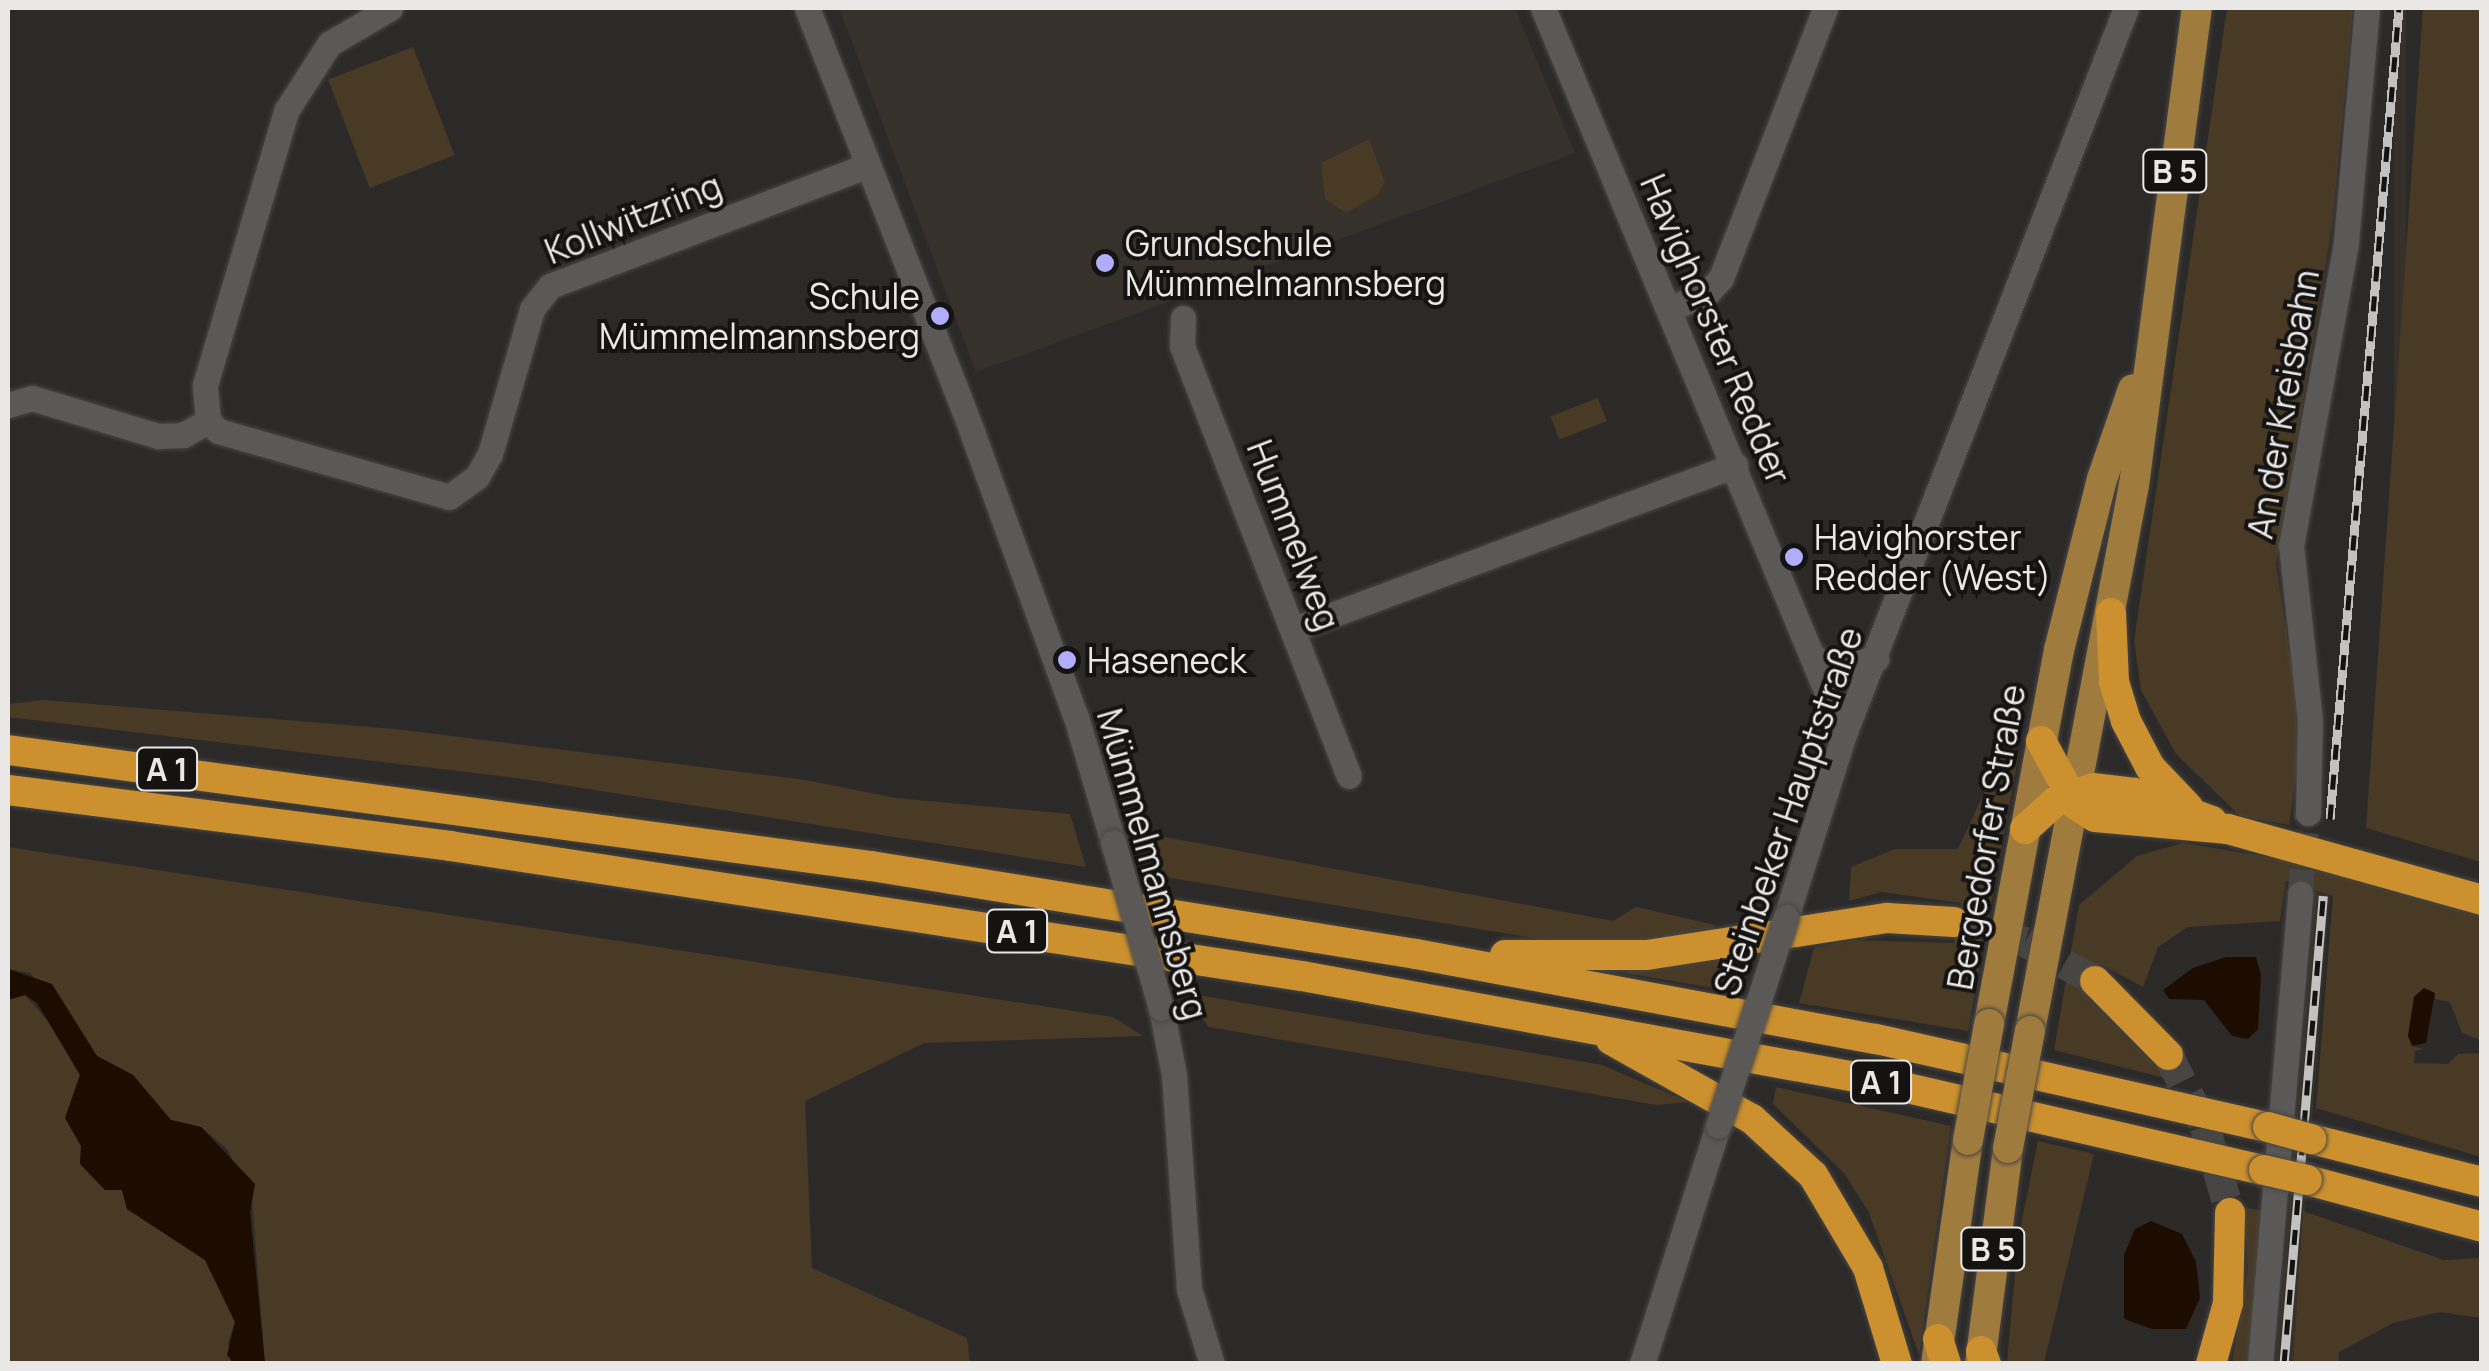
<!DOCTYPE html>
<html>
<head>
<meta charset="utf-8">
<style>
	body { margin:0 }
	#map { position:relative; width:2489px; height:1371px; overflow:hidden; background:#2c2a28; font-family:Manrope,sans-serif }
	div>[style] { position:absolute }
	.built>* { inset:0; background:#36312a; transform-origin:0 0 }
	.green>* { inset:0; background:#483a25; transform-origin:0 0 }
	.water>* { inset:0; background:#1d0d00 }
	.minor-tunnel>* { height:25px; margin-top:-12.5px; transform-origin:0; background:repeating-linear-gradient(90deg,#484644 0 25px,transparent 0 37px) }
	.highway-tunnel>* { height:30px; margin-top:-15px; transform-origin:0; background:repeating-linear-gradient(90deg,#484644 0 30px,transparent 0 45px) }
	.roads { filter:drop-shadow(0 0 2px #474644) drop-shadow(0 0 2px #474644) }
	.minor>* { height:25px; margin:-12.5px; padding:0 12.5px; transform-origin:12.5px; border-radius:12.5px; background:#5b5957 }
	.major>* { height:30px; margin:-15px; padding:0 15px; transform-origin:15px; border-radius:15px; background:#9f7b3e }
	.highway>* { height:30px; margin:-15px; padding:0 15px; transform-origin:15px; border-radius:15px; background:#cc912e }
	.rail>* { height:9px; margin-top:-4.5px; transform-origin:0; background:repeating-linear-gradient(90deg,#141312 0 15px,#c3c2c0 0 30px); box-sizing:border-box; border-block:2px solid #c3c2c0 }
	.bridges { filter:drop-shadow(0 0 2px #474644) drop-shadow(0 0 2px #474644) }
	.minor-bridge>* { height:25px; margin:-12.5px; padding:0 12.5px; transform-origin:12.5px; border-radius:12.5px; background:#5b5957 }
	.major-bridge>* { height:30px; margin:-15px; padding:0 15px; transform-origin:15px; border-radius:15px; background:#9f7b3e }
	.highway-bridge>* { height:30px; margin:-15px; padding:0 15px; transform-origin:15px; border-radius:15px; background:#cc912e }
	.dots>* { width:28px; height:28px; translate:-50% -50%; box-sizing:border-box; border:5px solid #141312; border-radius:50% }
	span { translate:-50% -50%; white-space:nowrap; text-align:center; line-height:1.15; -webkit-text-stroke:8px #141312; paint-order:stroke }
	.shield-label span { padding:2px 8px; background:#141312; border:2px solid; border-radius:8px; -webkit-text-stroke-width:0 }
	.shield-label { font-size:32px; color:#e9e8e6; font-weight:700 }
	.street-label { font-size:35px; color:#e9e8e6 }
	.poi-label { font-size:35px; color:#e9e8e6 }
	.left { translate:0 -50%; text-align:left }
	.right { translate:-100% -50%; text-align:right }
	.frame { position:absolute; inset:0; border:10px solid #e9e8e6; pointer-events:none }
</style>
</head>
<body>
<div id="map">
	<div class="built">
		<i style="clip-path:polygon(839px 8px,1515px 8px,1575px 153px,976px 372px)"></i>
		<i style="left:2394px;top:8px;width:12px;height:791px"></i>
		<i style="clip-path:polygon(2317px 875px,2331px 877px,2293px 1363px,2276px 1364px)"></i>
	</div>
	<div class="green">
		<i style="clip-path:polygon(2227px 8px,2353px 8px,2332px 226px,2276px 565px,2302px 733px,2289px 825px,2240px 816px,2176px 754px,2141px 690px,2134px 641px)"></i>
		<i style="clip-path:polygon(2423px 8px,2481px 8px,2481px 862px,2366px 828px)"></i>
		<i style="left:413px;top:47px;width:116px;height:91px;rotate:69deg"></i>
		<i style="clip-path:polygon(1369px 139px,1385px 182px,1378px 195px,1346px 213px,1325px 199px,1321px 163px)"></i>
		<i style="left:1598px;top:398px;width:25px;height:51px;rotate:69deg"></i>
		<i style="clip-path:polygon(44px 700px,395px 729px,806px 780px,896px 798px,1070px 814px,1086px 867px,524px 779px,8px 717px,8px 704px)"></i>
		<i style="clip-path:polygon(2008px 741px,2019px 753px,1968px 1031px,1799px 1003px,1814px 948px,1851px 940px,1954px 943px,1961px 903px,1882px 892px,1849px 901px,1851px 867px,1895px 849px,1958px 849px)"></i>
		<i style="clip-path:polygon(1133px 831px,1613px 921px,1636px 907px,1715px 925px,1713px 936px,1631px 944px,1540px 939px,1146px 874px)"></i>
		<i style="clip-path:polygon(2183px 843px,2287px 860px,2481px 915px,2481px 1040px,2462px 1033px,2450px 1002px,2435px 999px,2435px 993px,2412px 1046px,2424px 1049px,2415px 1051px,2414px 1063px,2448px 1064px,2458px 1054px,2481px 1053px,2481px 1157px,2316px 1108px,2333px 896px,2286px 881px,2280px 921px,2188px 927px,2158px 947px,2143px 987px,2100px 964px,2086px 987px,2090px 1000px,2169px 1079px,2054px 1050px,2079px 905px,2137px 856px)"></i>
		<i style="clip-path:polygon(8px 847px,1113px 1017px,1143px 1036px,924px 1043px,805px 1101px,812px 1268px,967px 1338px,970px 1363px,265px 1363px,252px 1200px,227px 1149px,201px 1127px,171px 1120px,133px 1075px,97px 1056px,30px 973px,8px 969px)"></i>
		<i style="clip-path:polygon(1743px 957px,1732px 991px,1625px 973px,1631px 970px)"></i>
		<i style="clip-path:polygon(1181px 992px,1602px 1065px,1688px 1102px,1656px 1105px,1209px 1027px)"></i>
		<i style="clip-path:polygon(25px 995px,56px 1030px,80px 1075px,66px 1118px,81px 1146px,80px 1164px,105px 1189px,122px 1190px,127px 1209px,205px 1260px,235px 1322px,228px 1343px,233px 1363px,8px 1363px,8px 1000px)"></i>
		<i style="clip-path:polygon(1776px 1087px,1951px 1126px,1919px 1355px,1869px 1213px,1844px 1173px,1773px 1104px)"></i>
		<i style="clip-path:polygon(2038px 1141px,2094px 1154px,2044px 1363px,2007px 1363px,2018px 1240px)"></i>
		<i style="clip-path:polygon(2244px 1207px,2262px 1211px,2249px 1363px,2232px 1364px,2248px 1269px)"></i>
		<i style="clip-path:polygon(2303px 1211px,2444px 1260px,2481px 1258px,2481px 1318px,2440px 1312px,2393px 1323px,2339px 1352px,2338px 1363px,2293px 1363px)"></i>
	</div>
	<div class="water">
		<i style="clip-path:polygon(2226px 957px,2256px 957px,2261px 975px,2258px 1029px,2248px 1039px,2232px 1036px,2204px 1000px,2169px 999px,2163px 990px,2193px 968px)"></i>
		<i style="clip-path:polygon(8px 969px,52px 984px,97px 1056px,133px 1075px,171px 1120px,201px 1127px,255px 1184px,250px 1212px,265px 1363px,233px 1363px,227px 1355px,235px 1322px,205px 1260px,127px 1209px,122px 1190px,105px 1190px,80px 1164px,81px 1146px,65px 1118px,80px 1075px,37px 1003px,25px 995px,8px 1000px)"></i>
		<i style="clip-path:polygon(2424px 988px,2435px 993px,2426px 1043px,2412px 1046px,2408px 1036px,2414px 997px)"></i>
		<i style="clip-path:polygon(2151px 1221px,2182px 1234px,2196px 1262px,2200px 1298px,2186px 1329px,2152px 1329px,2124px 1319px,2124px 1255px,2135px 1229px)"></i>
	</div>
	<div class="minor-tunnel">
		<i style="left:2300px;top:894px;width:81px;rotate:-84.4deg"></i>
	</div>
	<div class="highway-tunnel">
		<i style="left:1954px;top:922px;width:74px;rotate:15.7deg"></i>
		<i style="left:2025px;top:942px;width:80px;rotate:29.1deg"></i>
		<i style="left:2168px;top:1055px;width:81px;rotate:62.8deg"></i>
		<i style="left:2205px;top:1127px;width:90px;rotate:73.8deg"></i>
	</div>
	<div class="roads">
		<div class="minor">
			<i style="left:807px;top:8px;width:455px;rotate:68.7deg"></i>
			<i style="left:972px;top:432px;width:303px;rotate:70deg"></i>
			<i style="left:1076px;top:717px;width:130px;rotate:73.5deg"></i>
			<i style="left:1543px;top:8px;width:786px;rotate:67.48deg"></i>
			<i style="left:1670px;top:309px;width:42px;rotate:-24.1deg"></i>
			<i style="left:1708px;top:292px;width:19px;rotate:-47deg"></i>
			<i style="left:1721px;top:278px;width:289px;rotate:-68.9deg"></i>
			<i style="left:1183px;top:318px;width:28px;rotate:92deg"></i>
			<i style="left:1182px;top:346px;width:461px;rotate:68.8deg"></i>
			<i style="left:8px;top:405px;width:25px;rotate:-16deg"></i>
			<i style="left:32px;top:398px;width:132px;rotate:16.8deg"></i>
			<i style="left:158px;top:436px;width:25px;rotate:-2deg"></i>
			<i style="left:183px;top:435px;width:29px;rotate:-29deg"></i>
			<i style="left:208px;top:421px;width:14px;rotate:45deg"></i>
			<i style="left:218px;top:431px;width:240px;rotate:15.9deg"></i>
			<i style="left:449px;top:497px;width:34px;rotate:-36deg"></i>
			<i style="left:477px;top:477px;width:26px;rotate:-61deg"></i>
			<i style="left:490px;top:454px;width:151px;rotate:-73.8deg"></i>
			<i style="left:532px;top:309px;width:29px;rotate:-52deg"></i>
			<i style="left:550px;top:286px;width:340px;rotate:-20.8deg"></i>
			<i style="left:208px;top:421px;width:36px;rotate:-95deg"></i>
			<i style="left:205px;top:385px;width:286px;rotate:-73.5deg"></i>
			<i style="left:286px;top:111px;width:80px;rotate:-57.3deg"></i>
			<i style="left:329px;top:44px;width:71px;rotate:-30.5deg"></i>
			<i style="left:1294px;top:629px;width:471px;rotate:-20.4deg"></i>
			<i style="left:1814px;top:658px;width:24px;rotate:19deg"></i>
			<i style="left:1837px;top:666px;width:40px;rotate:-10deg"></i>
			<i style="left:2308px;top:813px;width:93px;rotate:-88.8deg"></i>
			<i style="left:2310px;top:720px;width:175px;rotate:-96.2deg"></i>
			<i style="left:2291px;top:546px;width:309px;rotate:-79.7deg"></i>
			<i style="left:2346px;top:242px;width:235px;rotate:-84.9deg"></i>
			<i style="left:1786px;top:917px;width:192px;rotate:-72.4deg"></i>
			<i style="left:1844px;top:734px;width:779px;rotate:-68.77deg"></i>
			<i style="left:1161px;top:1008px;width:68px;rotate:79deg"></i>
			<i style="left:1174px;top:1075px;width:215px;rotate:86deg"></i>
			<i style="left:1189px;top:1289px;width:78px;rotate:73deg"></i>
			<i style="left:1642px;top:1364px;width:250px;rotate:-72.3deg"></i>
			<i style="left:2260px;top:1364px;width:472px;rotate:-85.1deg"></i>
		</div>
		<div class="major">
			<i style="left:1989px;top:1024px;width:380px;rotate:-79.4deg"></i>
			<i style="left:2059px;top:650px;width:176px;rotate:-75.9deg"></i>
			<i style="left:2102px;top:479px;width:95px;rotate:-71deg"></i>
			<i style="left:2030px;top:1031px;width:556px;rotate:-79.22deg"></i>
			<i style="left:2134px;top:485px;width:481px;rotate:-82.5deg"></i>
			<i style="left:1936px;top:1364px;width:226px;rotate:-81.9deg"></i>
			<i style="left:1980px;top:1364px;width:218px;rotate:-82.6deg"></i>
		</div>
		<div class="highway">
			<i style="left:2111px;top:613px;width:69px;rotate:87.5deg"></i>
			<i style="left:2114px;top:682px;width:41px;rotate:72.9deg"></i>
			<i style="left:2126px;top:721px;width:52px;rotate:62.4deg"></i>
			<i style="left:2150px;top:767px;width:55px;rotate:46.5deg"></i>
			<i style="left:2041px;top:741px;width:73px;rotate:61.3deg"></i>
			<i style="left:2076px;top:805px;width:22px;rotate:32deg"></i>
			<i style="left:2095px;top:817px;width:134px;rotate:5.2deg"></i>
			<i style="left:2228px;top:829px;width:264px;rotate:15.6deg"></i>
			<i style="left:8px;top:750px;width:871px;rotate:7.66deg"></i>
			<i style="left:871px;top:866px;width:552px;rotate:9.17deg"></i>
			<i style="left:1416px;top:954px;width:468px;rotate:10.5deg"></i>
			<i style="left:1876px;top:1039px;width:402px;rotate:12.7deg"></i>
			<i style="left:8px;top:790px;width:446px;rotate:7.2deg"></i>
			<i style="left:450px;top:846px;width:862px;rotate:8.68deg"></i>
			<i style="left:1302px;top:976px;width:585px;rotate:10.35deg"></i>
			<i style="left:1877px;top:1081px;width:397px;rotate:13deg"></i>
			<i style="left:2025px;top:829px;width:42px;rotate:-42.1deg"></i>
			<i style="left:2056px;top:801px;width:39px;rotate:-19deg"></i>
			<i style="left:2093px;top:788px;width:42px;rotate:6.8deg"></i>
			<i style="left:2135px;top:793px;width:82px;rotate:20deg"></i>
			<i style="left:1505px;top:955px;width:142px"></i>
			<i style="left:1647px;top:955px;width:243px;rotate:-8.8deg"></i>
			<i style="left:1887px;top:918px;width:67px;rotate:3.4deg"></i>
			<i style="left:2095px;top:981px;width:104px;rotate:45.4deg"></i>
			<i style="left:1611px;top:1040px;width:162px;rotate:29.3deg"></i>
			<i style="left:1752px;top:1119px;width:83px;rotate:42.6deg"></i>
			<i style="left:1813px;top:1175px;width:108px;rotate:59.4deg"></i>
			<i style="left:1868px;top:1268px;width:100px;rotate:73.2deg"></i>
			<i style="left:2311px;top:1139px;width:176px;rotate:14.1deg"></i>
			<i style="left:2307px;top:1180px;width:181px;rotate:15deg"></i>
			<i style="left:1938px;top:1339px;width:26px;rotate:72deg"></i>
			<i style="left:1981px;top:1351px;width:14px;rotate:69deg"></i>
			<i style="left:2211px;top:1364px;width:63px;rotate:-74.4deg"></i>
			<i style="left:2228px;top:1303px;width:90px;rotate:-88.7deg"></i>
		</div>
	</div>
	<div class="rail">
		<i style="left:2330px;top:819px;width:814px;rotate:-85.14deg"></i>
		<i style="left:2284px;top:1364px;width:470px;rotate:-85.2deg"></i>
	</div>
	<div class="bridges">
		<div class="minor-bridge">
			<i style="left:1113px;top:842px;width:173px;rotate:73.9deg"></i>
			<i style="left:1718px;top:1126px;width:220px;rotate:-72deg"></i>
		</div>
		<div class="major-bridge">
			<i style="left:1968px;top:1140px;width:118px;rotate:-79.7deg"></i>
			<i style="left:2008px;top:1148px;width:119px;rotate:-79.4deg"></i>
		</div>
		<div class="highway-bridge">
			<i style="left:2268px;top:1127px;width:45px;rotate:15.6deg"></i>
			<i style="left:2264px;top:1170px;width:44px;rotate:13.1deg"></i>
		</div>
	</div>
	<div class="dots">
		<i style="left:1105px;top:263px;background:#b1adfa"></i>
		<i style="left:940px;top:316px;background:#b1adfa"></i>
		<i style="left:1794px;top:557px;background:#b1adfa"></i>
		<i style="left:1067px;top:660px;background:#b1adfa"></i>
	</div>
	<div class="shield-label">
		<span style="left:2175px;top:171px">B 5</span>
		<span style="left:167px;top:769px">A 1</span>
		<span style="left:1017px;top:931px">A 1</span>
		<span style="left:1881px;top:1082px">A 1</span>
		<span style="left:1993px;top:1249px">B 5</span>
	</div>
	<div class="street-label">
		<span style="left:633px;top:218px;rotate:-22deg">Kollwitzring</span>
		<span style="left:1716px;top:329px;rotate:67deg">Havighorster Redder</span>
		<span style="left:2283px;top:404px;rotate:-80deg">An der Kreisbahn</span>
		<span style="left:1294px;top:535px;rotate:69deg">Hummelweg</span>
		<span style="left:1788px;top:811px;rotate:-71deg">Steinbeker Hauptstraße</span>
		<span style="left:1986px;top:837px;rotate:-80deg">Bergedorfer Straße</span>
		<span style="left:1153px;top:864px;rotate:74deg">Mümmelmannsberg</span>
	</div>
	<div class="poi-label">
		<span class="left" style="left:1125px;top:263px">Grundschule<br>Mümmelmannsberg</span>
		<span class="right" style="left:920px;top:316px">Schule<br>Mümmelmannsberg</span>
		<span class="left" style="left:1814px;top:557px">Havighorster<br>Redder (West)</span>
		<span class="left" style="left:1087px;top:660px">Haseneck</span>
	</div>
	<div class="frame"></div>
</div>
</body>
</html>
